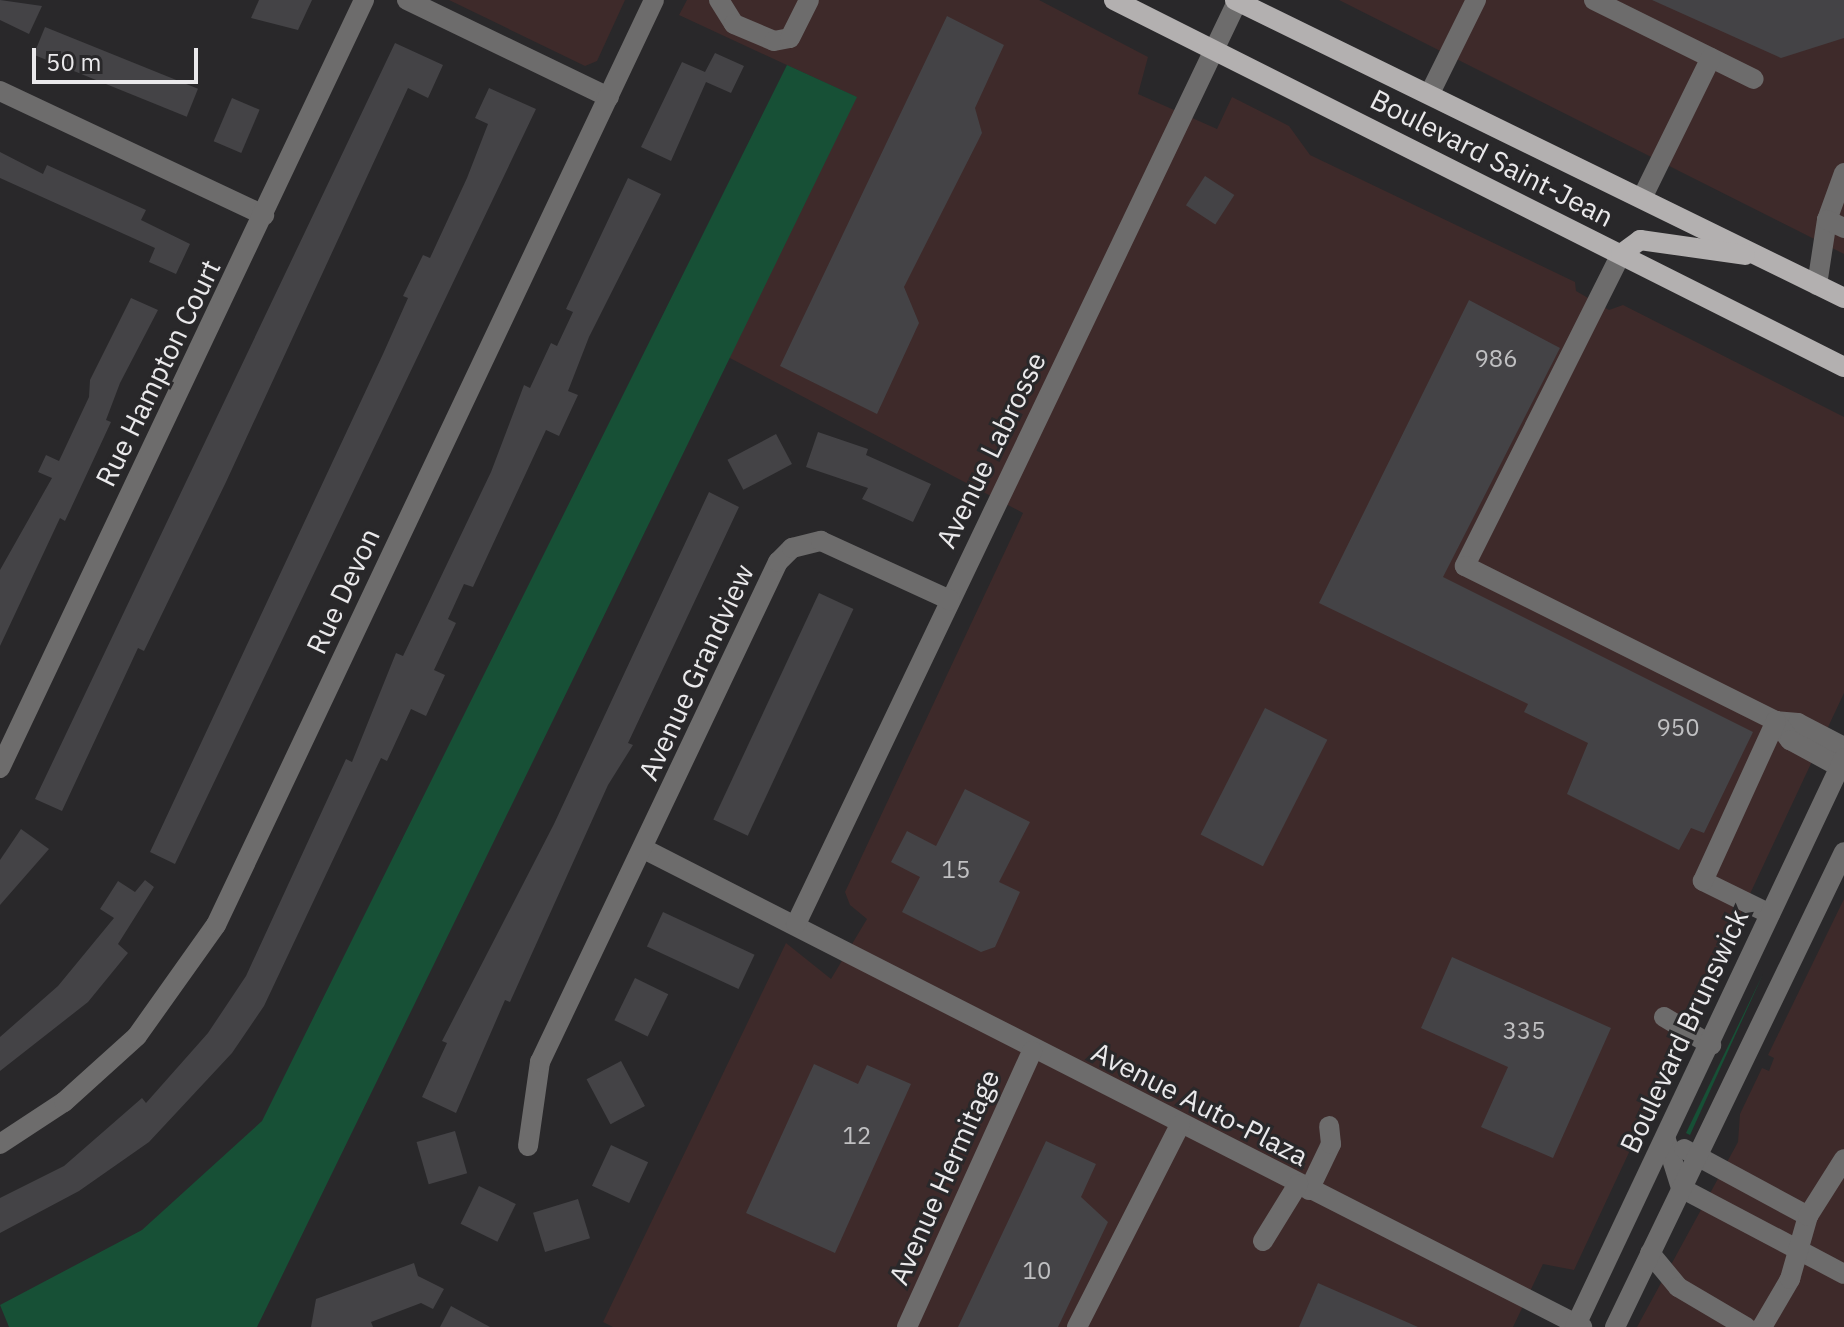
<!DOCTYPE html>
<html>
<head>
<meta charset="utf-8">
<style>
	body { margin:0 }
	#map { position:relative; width:1844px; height:1327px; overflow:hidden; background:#29282a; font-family:"IBM Plex Sans",sans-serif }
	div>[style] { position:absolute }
	.commercial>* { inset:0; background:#3e2a2a }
	.green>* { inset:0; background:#175036 }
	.building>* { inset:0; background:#444346; transform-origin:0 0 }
	.minor>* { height:20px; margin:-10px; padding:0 10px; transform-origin:10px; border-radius:10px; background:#6d6c6c }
	.major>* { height:20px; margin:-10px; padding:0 10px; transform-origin:10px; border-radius:10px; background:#b3b0b0 }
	span { translate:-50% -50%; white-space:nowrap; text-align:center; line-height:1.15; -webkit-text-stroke:6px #29282a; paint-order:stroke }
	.number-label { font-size:24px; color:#c0c0c2 }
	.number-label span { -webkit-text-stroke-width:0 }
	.street-label { font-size:28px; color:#eae9eb }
	.scale { position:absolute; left:32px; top:48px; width:166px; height:36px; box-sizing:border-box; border:4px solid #eae9eb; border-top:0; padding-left:10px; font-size:24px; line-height:28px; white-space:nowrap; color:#eae9eb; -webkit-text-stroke:6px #29282a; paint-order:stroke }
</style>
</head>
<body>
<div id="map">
	<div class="commercial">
		<i style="clip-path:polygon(449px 0,625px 0,597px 61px,585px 66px)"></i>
		<i style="clip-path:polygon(687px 0,1039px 0,1148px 57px,1138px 94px,1217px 129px,1232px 97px,1289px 126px,1310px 155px,1575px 282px,1576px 291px,1609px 310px,1623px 305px,1844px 417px,1844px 693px,1574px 1270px,1543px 1264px,1513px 1327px,613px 1327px,603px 1322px,786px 943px,831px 979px,867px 919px,850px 905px,845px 892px,1023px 513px,728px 357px,856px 97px,679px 15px)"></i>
		<i style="clip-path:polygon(1339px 0,1844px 0,1844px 254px)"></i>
		<i style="clip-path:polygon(1844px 899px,1844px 1327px,1637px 1327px,1738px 1142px,1740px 1114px,1762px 1068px,1769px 1071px,1774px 1058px,1768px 1055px)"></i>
	</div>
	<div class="green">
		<i style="clip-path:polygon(787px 65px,857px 97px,257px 1327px,9px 1327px,0 1305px,142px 1230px,262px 1121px)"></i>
		<i style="clip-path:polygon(1763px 974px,1690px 1135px,1686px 1133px)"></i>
	</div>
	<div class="building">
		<i style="clip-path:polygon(0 0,42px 6px,29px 34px,0 20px)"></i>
		<i style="clip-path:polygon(259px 0,312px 0,298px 30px,251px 18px)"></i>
		<i style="clip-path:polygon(1652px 0,1844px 0,1844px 38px,1781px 58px)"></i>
		<i style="clip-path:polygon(947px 16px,1004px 45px,975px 108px,982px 133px,904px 287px,919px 323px,877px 414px,780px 366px)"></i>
		<i style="left:45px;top:27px;width:165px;height:30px;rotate:22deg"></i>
		<i style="clip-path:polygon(395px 43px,443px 65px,428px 98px,408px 88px,226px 482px,144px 651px,138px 648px,62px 811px,35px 799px)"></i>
		<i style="clip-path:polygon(715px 53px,744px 66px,731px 93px,706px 82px,671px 161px,641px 147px,682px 62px,705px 72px)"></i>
		<i style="clip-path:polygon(489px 88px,536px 109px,175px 864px,150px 852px,383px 354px,408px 298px,403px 296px,423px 255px,430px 258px,467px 178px,488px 124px,475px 118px)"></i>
		<i style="left:232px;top:98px;width:30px;height:47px;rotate:23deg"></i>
		<i style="clip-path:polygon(0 152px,43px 174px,47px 165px,146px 210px,141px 220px,190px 244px,176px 274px,149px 262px,155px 248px,0 178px)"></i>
		<i style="left:1205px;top:176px;width:35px;height:35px;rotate:33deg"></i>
		<i style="clip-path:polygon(628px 178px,661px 194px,589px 337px,568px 391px,578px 395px,559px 436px,546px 430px,473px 587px,464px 584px,448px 619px,456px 623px,434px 670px,445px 675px,426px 716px,411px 709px,387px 761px,381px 758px,264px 1006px,232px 1053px,149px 1142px,79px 1191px,0 1233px,0 1198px,64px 1166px,142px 1098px,146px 1103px,208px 1033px,246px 976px,346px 759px,352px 762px,396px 653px,403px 656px,491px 472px,524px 385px,530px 388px,551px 343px,557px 346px,573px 312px,566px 309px)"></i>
		<i style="clip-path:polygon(131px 298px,158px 310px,120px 383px,106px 420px,111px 422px,65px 521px,60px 518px,0 646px,0 570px,52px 478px,38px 472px,46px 455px,59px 461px,89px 397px,90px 380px)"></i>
		<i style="clip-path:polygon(1469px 300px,1560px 348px,1443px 577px,1753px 732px,1704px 833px,1691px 828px,1679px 850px,1567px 794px,1588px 743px,1524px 712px,1528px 704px,1319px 603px)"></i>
		<i style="clip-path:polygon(818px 432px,868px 449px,866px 455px,931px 484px,913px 522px,862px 499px,868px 488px,806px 467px)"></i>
		<i style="left:776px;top:434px;width:34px;height:55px;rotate:62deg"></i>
		<i style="clip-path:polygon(709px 492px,739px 507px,628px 743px,633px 745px,608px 785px,510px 1002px,505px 1000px,456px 1113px,422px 1097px,447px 1043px,442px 1041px,554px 824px)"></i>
		<i style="left:819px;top:593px;width:38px;height:250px;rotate:25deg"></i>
		<i style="left:1265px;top:708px;width:70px;height:142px;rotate:27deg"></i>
		<i style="clip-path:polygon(965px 789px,1030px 822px,999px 882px,1020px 892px,995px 947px,981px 952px,902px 912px,920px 877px,891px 862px,907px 831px,936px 846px)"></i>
		<i style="clip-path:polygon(21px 829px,49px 849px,0 905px,0 860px)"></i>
		<i style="clip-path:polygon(145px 880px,154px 887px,118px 944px,128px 953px,88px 1002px,0 1071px,0 1037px,58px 986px,114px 918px,100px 909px,118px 881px,135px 892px)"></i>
		<i style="left:663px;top:912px;width:101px;height:38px;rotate:25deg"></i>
		<i style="clip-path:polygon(1452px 957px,1611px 1028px,1553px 1158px,1481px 1127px,1508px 1067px,1421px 1028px)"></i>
		<i style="left:635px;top:978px;width:37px;height:47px;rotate:26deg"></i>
		<i style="left:621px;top:1061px;width:51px;height:39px;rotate:62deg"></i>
		<i style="clip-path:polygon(814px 1064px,858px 1084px,867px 1065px,911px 1084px,835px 1253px,746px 1213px)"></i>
		<i style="left:455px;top:1131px;width:44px;height:40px;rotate:74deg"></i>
		<i style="clip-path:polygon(1046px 1141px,1096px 1164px,1081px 1197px,1108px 1222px,1058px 1327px,958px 1327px)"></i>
		<i style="left:611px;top:1145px;width:41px;height:45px;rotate:25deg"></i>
		<i style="left:479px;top:1186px;width:41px;height:42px;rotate:26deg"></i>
		<i style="left:578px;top:1199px;width:41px;height:47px;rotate:73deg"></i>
		<i style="clip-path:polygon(414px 1263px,418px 1276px,444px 1289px,433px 1309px,421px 1303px,371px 1322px,373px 1327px,311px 1327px,316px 1299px)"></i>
		<i style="clip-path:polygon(1318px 1283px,1418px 1327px,1299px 1327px)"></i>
		<i style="clip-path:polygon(451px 1306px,490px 1327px,440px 1327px)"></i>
	</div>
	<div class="minor">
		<i style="left:407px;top:0;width:224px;rotate:25.7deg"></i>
		<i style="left:719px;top:0;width:28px;rotate:58deg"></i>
		<i style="left:734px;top:24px;width:43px;rotate:23deg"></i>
		<i style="left:774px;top:41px;width:16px;rotate:-11deg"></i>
		<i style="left:790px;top:38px;width:42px;rotate:-63.4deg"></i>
		<i style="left:1594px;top:0;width:178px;rotate:26.3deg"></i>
		<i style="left:0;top:91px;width:292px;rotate:25.2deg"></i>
		<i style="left:1430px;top:93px;width:104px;rotate:-63.7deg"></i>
		<i style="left:1642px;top:198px;width:156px;rotate:-63.8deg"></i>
		<i style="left:1827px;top:220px;width:50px;rotate:-70.1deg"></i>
		<i style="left:1621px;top:254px;width:349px;rotate:116.6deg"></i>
		<i style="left:1465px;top:566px;width:347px;rotate:26.5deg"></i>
		<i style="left:1776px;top:721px;width:22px;rotate:5deg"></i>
		<i style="left:1798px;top:723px;width:52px;rotate:27.6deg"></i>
		<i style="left:1817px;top:285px;width:66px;rotate:-81.3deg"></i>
		<i style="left:1827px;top:220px;width:19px;rotate:25deg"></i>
		<i style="left:1776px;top:721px;width:24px;rotate:54deg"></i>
		<i style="left:1790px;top:740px;width:57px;rotate:28.4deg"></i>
		<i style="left:0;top:768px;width:850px;rotate:-64.64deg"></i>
		<i style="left:644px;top:849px;width:1053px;rotate:27deg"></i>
		<i style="left:1770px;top:914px;width:75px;rotate:-153.8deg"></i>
		<i style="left:1703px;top:881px;width:176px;rotate:-65.5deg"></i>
		<i style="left:796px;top:924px;width:1024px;rotate:-64.44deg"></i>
		<i style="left:1664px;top:1017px;width:55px;rotate:30.8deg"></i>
		<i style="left:1666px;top:1140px;width:50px;rotate:72.6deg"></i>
		<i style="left:1681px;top:1188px;width:184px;rotate:27.8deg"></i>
		<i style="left:0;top:1144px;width:77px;rotate:-33.3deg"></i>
		<i style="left:64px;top:1102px;width:98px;rotate:-42.1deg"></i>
		<i style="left:137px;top:1036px;width:136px;rotate:-54.6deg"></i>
		<i style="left:216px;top:925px;width:1023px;rotate:-64.66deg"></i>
		<i style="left:528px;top:1146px;width:85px;rotate:-81.9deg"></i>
		<i style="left:540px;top:1062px;width:554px;rotate:-64.55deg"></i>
		<i style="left:778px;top:562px;width:20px;rotate:-45deg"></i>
		<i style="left:792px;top:548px;width:30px;rotate:-14deg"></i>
		<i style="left:821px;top:541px;width:142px;rotate:24.6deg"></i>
		<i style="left:1684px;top:1149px;width:141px;rotate:28.4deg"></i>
		<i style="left:1309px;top:1190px;width:51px;rotate:-64.4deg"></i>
		<i style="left:1331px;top:1144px;width:18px;rotate:-96deg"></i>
		<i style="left:1263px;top:1241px;width:67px;rotate:-58.4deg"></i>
		<i style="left:1650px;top:1253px;width:44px;rotate:50.5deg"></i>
		<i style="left:1678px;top:1287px;width:79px;rotate:30.5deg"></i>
		<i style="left:907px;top:1327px;width:303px;rotate:-65.6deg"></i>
		<i style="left:1077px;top:1327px;width:227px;rotate:-63deg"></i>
		<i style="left:1575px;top:1327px;width:629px;rotate:-64.7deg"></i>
		<i style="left:1615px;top:1327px;width:527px;rotate:-64.26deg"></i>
		<i style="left:1762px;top:1327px;width:56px;rotate:-59.7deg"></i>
		<i style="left:1790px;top:1279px;width:66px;rotate:-74.1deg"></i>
		<i style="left:1808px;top:1216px;width:67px;rotate:-57.7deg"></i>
	</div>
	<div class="major">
		<i style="left:1114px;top:0;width:817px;rotate:26.69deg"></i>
		<i style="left:1235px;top:0;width:678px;rotate:26.07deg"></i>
		<i style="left:1621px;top:254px;width:24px;rotate:-36deg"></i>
		<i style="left:1640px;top:240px;width:106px;rotate:8.1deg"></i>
	</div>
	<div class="number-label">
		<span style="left:1496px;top:359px">986</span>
		<span style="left:1678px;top:728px">950</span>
		<span style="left:956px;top:870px">15</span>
		<span style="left:1524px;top:1031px">335</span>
		<span style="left:857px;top:1136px">12</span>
		<span style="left:1037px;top:1271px">10</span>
	</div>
	<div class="street-label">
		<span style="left:1492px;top:158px;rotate:27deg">Boulevard Saint-Jean</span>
		<span style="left:158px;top:373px;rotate:-64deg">Rue Hampton Court</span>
		<span style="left:991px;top:450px;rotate:-64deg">Avenue Labrosse</span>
		<span style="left:343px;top:591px;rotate:-65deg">Rue Devon</span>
		<span style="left:696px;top:672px;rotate:-65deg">Avenue Grandview</span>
		<span style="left:1684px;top:1031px;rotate:-65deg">Boulevard Brunswick</span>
		<span style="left:1200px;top:1104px;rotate:27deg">Avenue Auto-Plaza</span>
		<span style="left:944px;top:1177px;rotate:-66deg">Avenue Hermitage</span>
	</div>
	<div class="scale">50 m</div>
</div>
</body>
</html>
